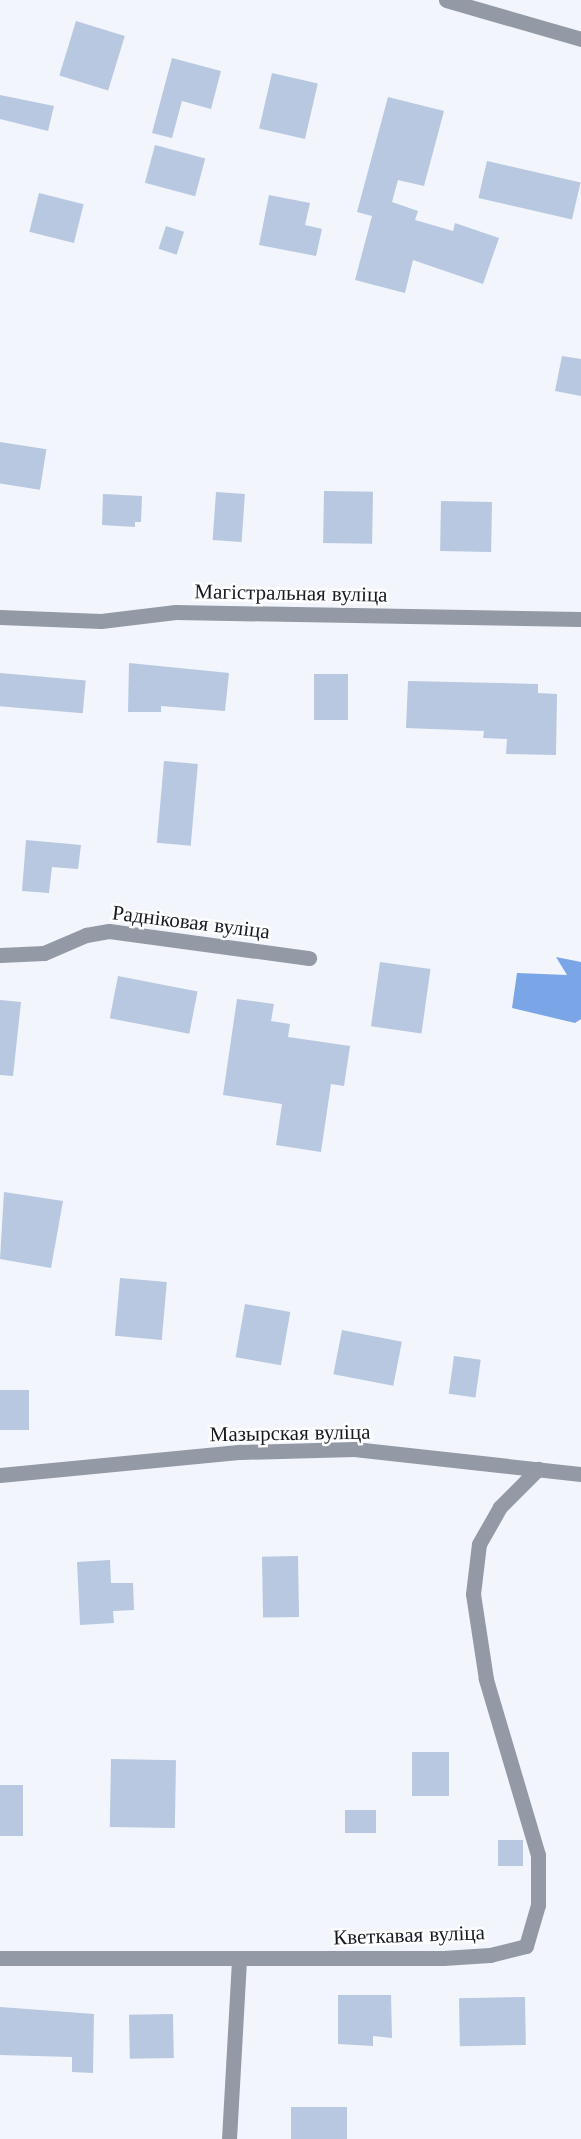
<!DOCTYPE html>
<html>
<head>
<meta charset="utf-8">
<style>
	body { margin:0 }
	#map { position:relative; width:581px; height:2139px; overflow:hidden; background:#f2f5fb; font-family:"Libre Baskerville",serif }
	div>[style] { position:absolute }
	.water>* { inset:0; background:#7aa5e6 }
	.building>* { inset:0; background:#b7c8e0; transform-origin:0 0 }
	.minor>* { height:15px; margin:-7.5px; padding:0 7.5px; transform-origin:7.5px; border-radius:7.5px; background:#939aa5 }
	span { translate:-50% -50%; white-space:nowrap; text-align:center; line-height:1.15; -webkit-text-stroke:5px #fff; paint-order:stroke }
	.street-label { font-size:21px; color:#141a23 }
</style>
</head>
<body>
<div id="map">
	<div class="water">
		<i style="clip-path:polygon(556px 957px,581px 962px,581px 1019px,575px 1023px,512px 1008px,517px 973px,567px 975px)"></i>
	</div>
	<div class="building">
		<i style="left:76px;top:21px;width:51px;height:57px;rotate:17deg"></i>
		<i style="clip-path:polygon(172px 58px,221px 71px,211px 109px,182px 101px,172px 138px,152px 133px)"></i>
		<i style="left:272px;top:73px;width:47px;height:57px;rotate:13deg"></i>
		<i style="clip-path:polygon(0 95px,54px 106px,48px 131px,0 119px)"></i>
		<i style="clip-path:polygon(388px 97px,444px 111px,424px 186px,398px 180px,392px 202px,418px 211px,415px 220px,453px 231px,455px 223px,499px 238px,483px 284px,413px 260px,405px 293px,355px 280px,372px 216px,357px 212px)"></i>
		<i style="left:155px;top:145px;width:52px;height:39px;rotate:15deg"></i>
		<i style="left:487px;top:161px;width:96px;height:38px;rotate:13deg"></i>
		<i style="left:39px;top:193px;width:46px;height:40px;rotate:14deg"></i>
		<i style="clip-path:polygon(269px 195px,310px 203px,305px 225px,322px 229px,316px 256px,259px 245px)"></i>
		<i style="left:166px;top:226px;width:19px;height:24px;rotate:18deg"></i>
		<i style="clip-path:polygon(562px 356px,581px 359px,581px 396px,555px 391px)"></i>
		<i style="left:0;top:442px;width:47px;height:41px;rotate:9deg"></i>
		<i style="left:324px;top:491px;width:49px;height:52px;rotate:1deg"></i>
		<i style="left:216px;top:492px;width:29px;height:48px;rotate:4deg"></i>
		<i style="clip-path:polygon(103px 494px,142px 496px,141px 522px,135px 522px,135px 527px,102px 525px)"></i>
		<i style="left:441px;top:501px;width:51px;height:50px;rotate:1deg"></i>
		<i style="clip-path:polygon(129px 663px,229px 673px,225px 711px,161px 706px,161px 712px,128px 712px)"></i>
		<i style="left:0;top:673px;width:86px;height:33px;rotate:5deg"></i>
		<i style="left:314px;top:674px;width:34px;height:46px"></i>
		<i style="clip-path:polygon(408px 681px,538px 684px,538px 693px,557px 694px,556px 755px,506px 754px,507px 739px,483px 738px,484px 731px,406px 728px)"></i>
		<i style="left:164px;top:761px;width:34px;height:82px;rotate:5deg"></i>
		<i style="clip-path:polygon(26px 840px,81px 845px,78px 869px,52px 867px,49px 893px,22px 891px)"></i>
		<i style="left:380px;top:962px;width:51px;height:65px;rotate:8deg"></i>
		<i style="left:118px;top:976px;width:81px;height:43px;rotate:11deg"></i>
		<i style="clip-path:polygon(237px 999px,274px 1004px,271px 1021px,290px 1024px,288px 1037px,350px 1046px,344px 1086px,331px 1084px,321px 1152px,276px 1145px,282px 1104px,223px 1095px)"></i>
		<i style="clip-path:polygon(0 1000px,21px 1002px,13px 1076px,0 1075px)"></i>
		<i style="clip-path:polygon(4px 1192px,63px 1201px,51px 1268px,0 1259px)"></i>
		<i style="left:120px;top:1278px;width:47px;height:58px;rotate:5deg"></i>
		<i style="left:245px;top:1304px;width:46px;height:54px;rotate:10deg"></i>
		<i style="left:342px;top:1330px;width:61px;height:45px;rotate:11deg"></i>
		<i style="left:454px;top:1356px;width:27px;height:38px;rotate:8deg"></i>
		<i style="left:0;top:1390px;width:29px;height:40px"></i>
		<i style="left:298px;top:1556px;width:61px;height:36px;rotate:89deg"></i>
		<i style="clip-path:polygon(110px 1560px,111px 1583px,133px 1583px,134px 1610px,113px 1611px,114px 1623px,80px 1625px,77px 1562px)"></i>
		<i style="left:412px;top:1752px;width:37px;height:44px"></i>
		<i style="left:111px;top:1759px;width:65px;height:68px;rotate:1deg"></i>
		<i style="left:0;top:1785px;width:23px;height:51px"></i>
		<i style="left:376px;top:1810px;width:23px;height:31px;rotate:90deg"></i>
		<i style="left:498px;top:1840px;width:25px;height:26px"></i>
		<i style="clip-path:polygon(338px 1995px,391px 1995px,392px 2038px,373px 2036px,373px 2046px,338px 2044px)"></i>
		<i style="left:525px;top:1997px;width:48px;height:66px;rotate:89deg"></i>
		<i style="clip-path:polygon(0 2007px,94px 2014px,93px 2073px,72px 2072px,72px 2057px,0 2055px)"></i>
		<i style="left:173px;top:2014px;width:44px;height:44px;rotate:89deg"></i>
		<i style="left:291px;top:2107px;width:56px;height:32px"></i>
	</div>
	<div class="minor">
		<i style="left:446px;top:0;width:141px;rotate:16.1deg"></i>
		<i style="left:0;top:617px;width:101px;rotate:2.3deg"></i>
		<i style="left:101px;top:621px;width:75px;rotate:-6.9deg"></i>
		<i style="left:175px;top:612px;width:406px;rotate:1deg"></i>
		<i style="left:0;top:955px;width:44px;rotate:-2.6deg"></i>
		<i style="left:44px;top:953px;width:46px;rotate:-23.2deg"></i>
		<i style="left:86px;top:935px;width:23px;rotate:-10deg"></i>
		<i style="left:109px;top:931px;width:202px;rotate:7.7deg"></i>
		<i style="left:0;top:1475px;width:242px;rotate:-5.5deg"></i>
		<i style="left:241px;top:1452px;width:113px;rotate:-1.5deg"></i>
		<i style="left:354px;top:1449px;width:228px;rotate:6.3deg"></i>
		<i style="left:0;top:1958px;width:443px"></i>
		<i style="left:443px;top:1958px;width:47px;rotate:-3.7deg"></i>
		<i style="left:490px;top:1955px;width:37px;rotate:-14deg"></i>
		<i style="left:526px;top:1946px;width:43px;rotate:-73.7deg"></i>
		<i style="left:538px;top:1905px;width:50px;rotate:-90deg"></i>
		<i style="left:538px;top:1855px;width:184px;rotate:-106.5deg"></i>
		<i style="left:486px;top:1679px;width:86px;rotate:-98.7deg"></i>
		<i style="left:473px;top:1594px;width:50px;rotate:-83.2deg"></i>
		<i style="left:479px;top:1544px;width:43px;rotate:-60.4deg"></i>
		<i style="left:500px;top:1507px;width:54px;rotate:-45deg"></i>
		<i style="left:229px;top:2139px;width:180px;rotate:-86.8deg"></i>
	</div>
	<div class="street-label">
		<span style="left:291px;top:593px;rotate:1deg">Магістральная вуліца</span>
		<span style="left:191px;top:922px;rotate:7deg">Радніковая вуліца</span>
		<span style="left:290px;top:1433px;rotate:-1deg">Мазырская вуліца</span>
		<span style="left:409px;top:1935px;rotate:-2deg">Кветкавая вуліца</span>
	</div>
</div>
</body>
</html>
